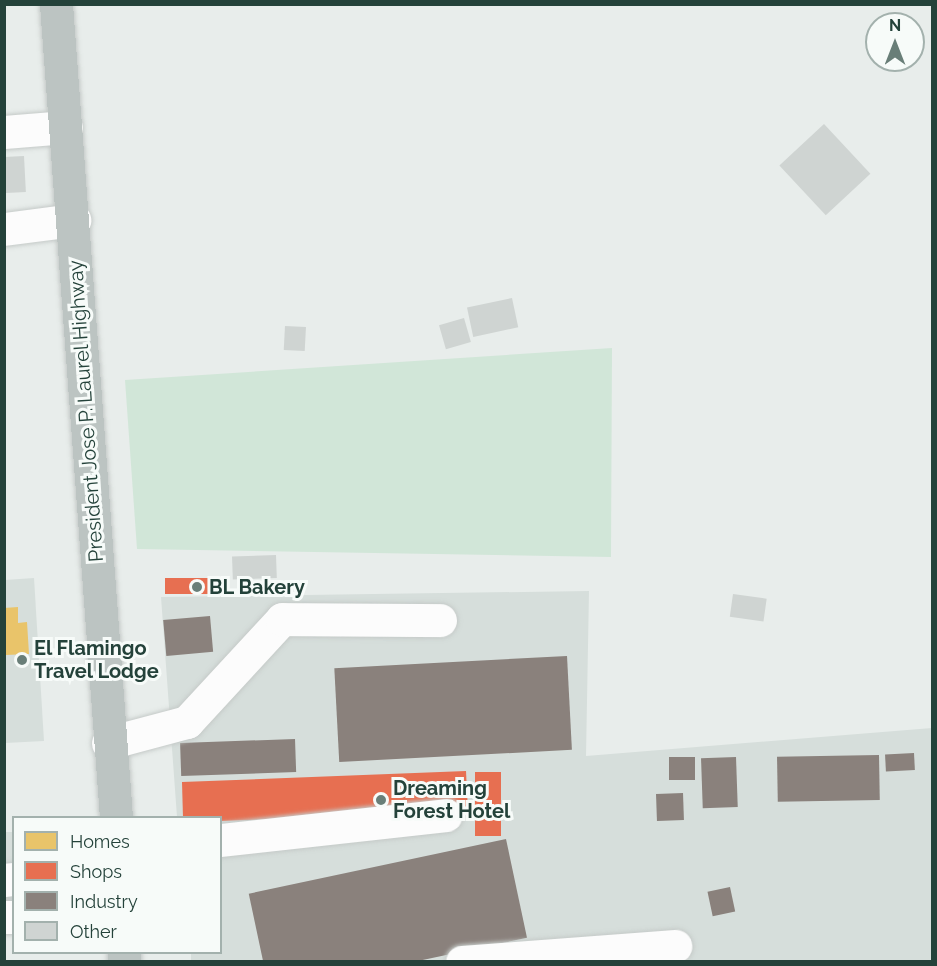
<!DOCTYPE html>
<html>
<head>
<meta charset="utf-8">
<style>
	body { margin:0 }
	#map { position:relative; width:937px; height:966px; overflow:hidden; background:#e8edeb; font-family:Raleway,sans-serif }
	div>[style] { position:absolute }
	.built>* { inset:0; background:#d6dedb; transform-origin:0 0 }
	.green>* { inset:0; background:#d1e6d8 }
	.homes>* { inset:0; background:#e9c46a }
	.shops>* { inset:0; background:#e76f51; transform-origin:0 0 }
	.industry>* { inset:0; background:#8a817c; transform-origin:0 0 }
	.building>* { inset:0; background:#cfd4d2; transform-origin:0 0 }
	.roads { filter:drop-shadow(0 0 2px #c5cac8) drop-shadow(0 0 2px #c5cac8) }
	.minor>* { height:33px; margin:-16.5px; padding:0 16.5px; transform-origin:16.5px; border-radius:16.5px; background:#fcfcfc }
	.highway>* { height:33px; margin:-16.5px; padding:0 16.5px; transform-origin:16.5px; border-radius:16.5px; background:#bcc4c2 }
	.dots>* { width:16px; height:16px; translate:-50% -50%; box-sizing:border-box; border:3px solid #f7fbf9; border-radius:50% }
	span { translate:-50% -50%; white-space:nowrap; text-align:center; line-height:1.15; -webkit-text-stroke:6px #f7fbf9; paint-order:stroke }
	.street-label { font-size:20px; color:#24423a }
	.poi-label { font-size:20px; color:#24423a; font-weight:700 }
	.left { translate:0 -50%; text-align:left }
	.frame { position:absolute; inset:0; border:6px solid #24423a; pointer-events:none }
	.legend { position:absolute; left:12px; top:816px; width:210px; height:138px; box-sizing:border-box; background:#f7fbf9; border:2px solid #a3b1ad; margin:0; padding:8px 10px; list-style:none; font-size:18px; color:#24423a }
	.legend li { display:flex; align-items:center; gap:12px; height:30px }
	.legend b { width:30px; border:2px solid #a3b1ad }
	.north { position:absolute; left:865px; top:12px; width:60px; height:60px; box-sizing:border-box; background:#f7fbf9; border:2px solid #a3b1ad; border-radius:50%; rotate:0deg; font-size:16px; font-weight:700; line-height:24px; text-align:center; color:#24423a }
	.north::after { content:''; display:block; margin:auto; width:21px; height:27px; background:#697e78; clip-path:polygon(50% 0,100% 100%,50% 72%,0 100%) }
</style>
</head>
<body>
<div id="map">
	<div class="built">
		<i style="clip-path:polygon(34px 578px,44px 741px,5px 743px,5px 580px)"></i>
		<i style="clip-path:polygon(589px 591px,586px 756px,932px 728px,932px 961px,191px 961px,191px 953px,220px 952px,220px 818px,177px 817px,161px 597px)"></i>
		<i style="left:13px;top:832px;width:77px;height:9px;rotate:90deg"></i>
	</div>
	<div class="green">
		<i style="clip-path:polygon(612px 348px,611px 557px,137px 549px,125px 380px)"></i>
	</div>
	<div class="homes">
		<i style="clip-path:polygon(18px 607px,18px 623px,27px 622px,29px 654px,6px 655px,4px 608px)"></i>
	</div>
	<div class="shops">
		<i style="left:229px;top:578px;width:16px;height:64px;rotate:90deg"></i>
		<i style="clip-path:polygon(466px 771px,468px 812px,220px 821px,183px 818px,182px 782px)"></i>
		<i style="left:475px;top:772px;width:26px;height:64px"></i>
	</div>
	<div class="industry">
		<i style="left:210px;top:616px;width:36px;height:47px;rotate:85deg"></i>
		<i style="left:567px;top:656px;width:94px;height:233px;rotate:87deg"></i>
		<i style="left:295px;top:739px;width:33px;height:115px;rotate:88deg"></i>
		<i style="left:914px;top:753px;width:17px;height:29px;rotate:87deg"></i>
		<i style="left:879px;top:755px;width:45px;height:102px;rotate:89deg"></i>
		<i style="left:669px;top:757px;width:26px;height:23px"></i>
		<i style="left:736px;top:757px;width:50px;height:35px;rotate:88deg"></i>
		<i style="left:683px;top:793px;width:27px;height:27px;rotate:88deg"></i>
		<i style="left:506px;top:839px;width:101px;height:263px;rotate:78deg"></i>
		<i style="left:730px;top:887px;width:25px;height:23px;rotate:78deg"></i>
	</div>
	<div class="building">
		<i style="left:824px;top:124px;width:68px;height:61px;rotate:47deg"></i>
		<i style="left:24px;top:156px;width:36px;height:20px;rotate:87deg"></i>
		<i style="left:512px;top:298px;width:30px;height:46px;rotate:78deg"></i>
		<i style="left:464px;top:318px;width:25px;height:26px;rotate:74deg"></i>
		<i style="left:285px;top:326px;width:21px;height:24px;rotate:3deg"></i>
		<i style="left:276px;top:555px;width:23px;height:44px;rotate:88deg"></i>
		<i style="left:733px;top:594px;width:34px;height:23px;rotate:8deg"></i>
	</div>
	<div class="roads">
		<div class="minor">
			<i style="left:4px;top:132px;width:62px;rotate:-4.6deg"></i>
			<i style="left:4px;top:229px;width:71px;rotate:-7.3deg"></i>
			<i style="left:108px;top:743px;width:82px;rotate:-14.9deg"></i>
			<i style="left:187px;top:722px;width:140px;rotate:-47.3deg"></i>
			<i style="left:282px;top:619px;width:158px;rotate:0.4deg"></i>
			<i style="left:220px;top:840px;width:227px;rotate:-6.3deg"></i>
			<i style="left:4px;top:880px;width:10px;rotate:-6deg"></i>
			<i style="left:4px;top:917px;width:10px"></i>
			<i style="left:462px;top:962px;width:214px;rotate:-4.3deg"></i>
		</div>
		<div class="highway">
			<i style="left:56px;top:4px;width:816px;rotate:85.78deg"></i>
			<i style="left:124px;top:952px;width:10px;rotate:90deg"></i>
		</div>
	</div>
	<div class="dots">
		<i style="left:197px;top:587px;background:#697e78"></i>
		<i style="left:22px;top:660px;background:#697e78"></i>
		<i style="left:381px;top:800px;background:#697e78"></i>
	</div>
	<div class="street-label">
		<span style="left:86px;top:411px;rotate:-94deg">President Jose P. Laurel Highway</span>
	</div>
	<div class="poi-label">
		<span class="left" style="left:209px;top:587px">BL Bakery</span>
		<span class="left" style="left:34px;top:660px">El Flamingo<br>Travel Lodge</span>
		<span class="left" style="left:393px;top:800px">Dreaming<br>Forest Hotel</span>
	</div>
	<div class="frame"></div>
	<ul class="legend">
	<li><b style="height:16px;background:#e9c46a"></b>Homes</li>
	<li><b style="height:16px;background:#e76f51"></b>Shops</li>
	<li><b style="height:16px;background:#8a817c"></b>Industry</li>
	<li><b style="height:16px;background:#cfd4d2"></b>Other</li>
	</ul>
	<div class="north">N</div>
</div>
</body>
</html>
